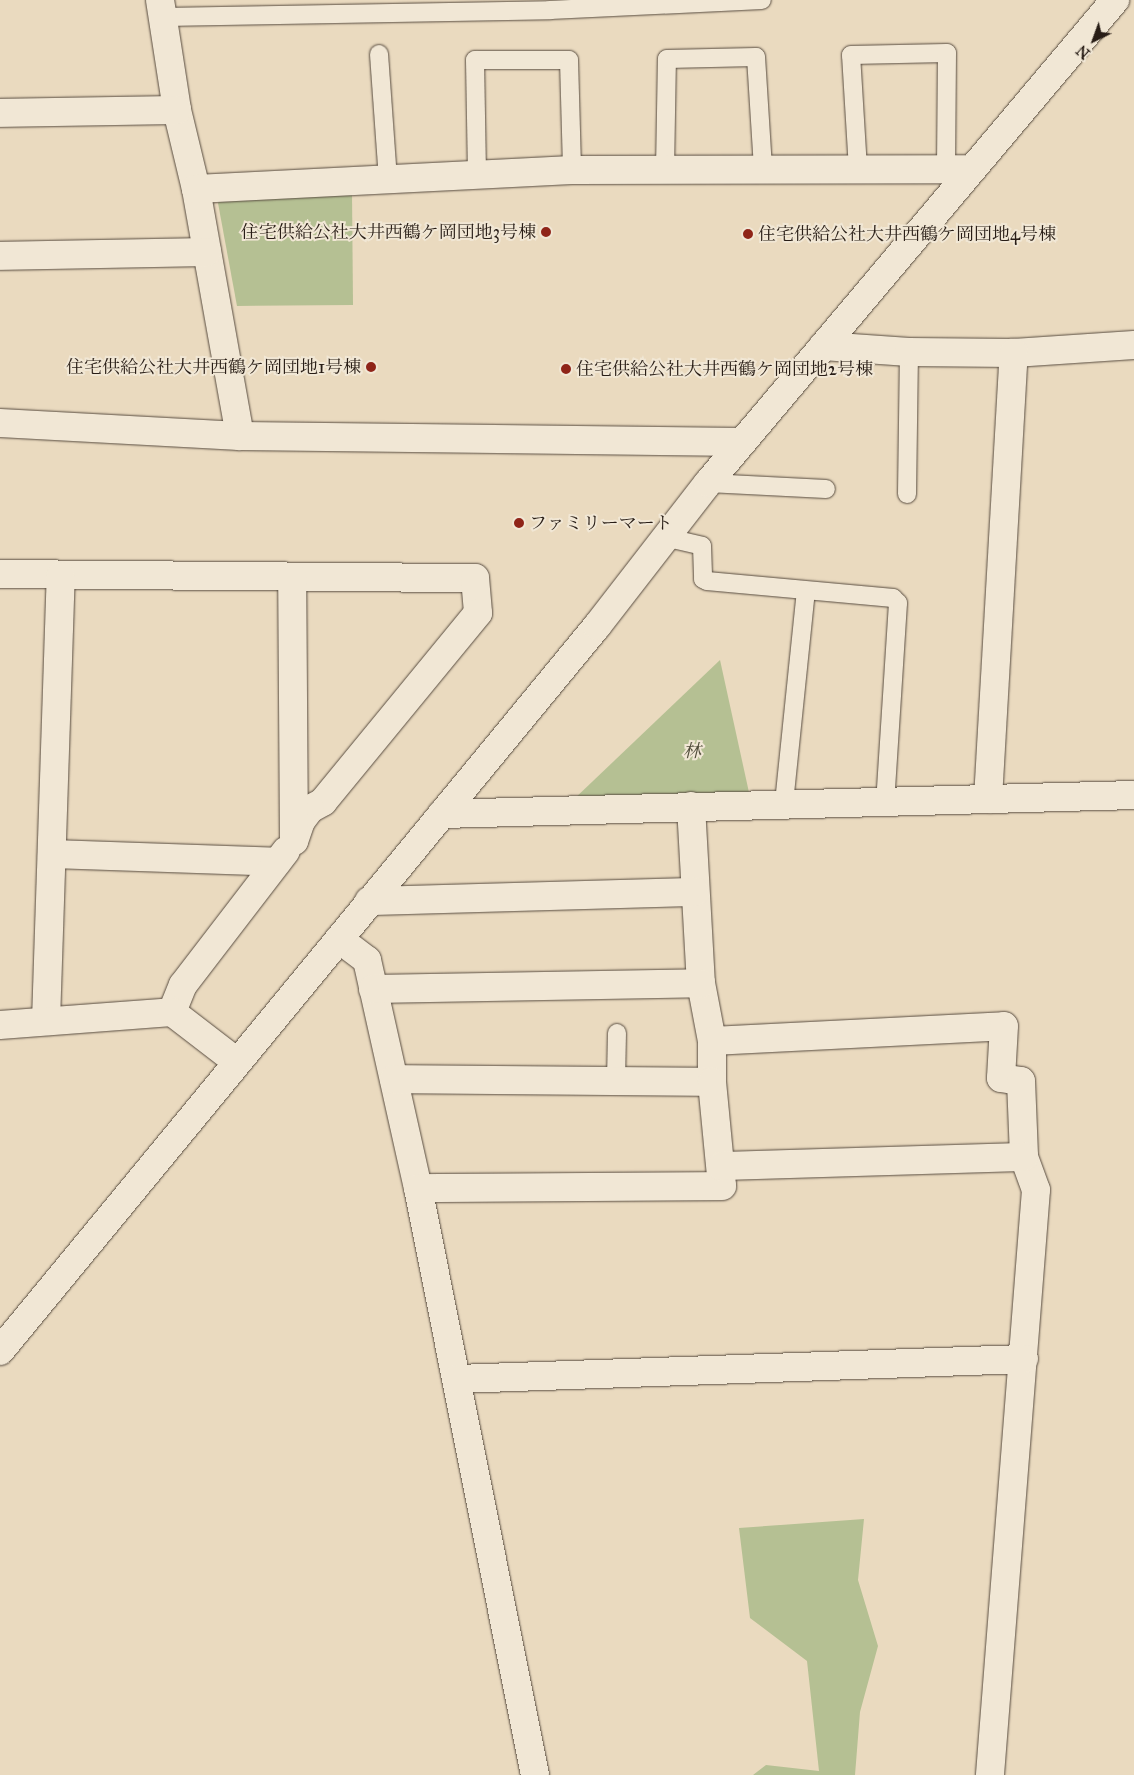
<!DOCTYPE html>
<html>
<head>
<meta charset="utf-8">
<style>
	body { margin:0 }
	#map { position:relative; width:1134px; height:1775px; overflow:hidden; background:#eadabf; font-family:"IM FELL Great Primer","Noto Serif JP",serif }
	div>[style] { position:absolute }
	.green>* { inset:0; background:#b5c093 }
	.roads { filter:drop-shadow(0 0 1px #584c40) drop-shadow(0 0 1px #584c40) }
	.service>* { height:18px; margin:-9px; padding:0 9px; transform-origin:9px; border-radius:9px; background:#f1e7d5 }
	.minor>* { height:28px; margin:-14px; padding:0 14px; transform-origin:14px; border-radius:14px; background:#f1e7d5 }
	.tertiary>* { height:28px; margin:-14px; padding:0 14px; transform-origin:14px; border-radius:14px; background:#f1e7d5 }
	.dots>* { width:14px; height:14px; translate:-50% -50%; box-sizing:border-box; border:2px solid #f1e7d5; border-radius:50% }
	span { translate:-50% -50%; white-space:nowrap; text-align:center; line-height:1.15; -webkit-text-stroke:4px #f1e7d5; paint-order:stroke }
	.poi-label { font-size:18px; color:#281d16 }
	.right { translate:-100% -50%; text-align:right }
	.left { translate:0 -50%; text-align:left }
	.park-label { font-size:18px; color:#524e3c; font-style:italic }
	.north { position:absolute; left:1069px; top:15px; width:50px; height:50px; -webkit-text-stroke:4px #f1e7d5; paint-order:stroke; rotate:222deg; font-size:14px; font-weight:700; line-height:20px; text-align:center; color:#281d16 }
	.north::after { content:''; display:block; margin:auto; width:18px; height:22px; background:#281d16; clip-path:polygon(50% 0,100% 100%,50% 72%,0 100%) }
</style>
</head>
<body>
<div id="map">
	<div class="green">
		<i style="clip-path:polygon(352px 193px,353px 305px,237px 306px,218px 203px,223px 195px)"></i>
		<i style="clip-path:polygon(720px 660px,750px 797px,572px 801px)"></i>
		<i style="clip-path:polygon(864px 1519px,858px 1580px,878px 1646px,860px 1712px,855px 1775px,753px 1775px,766px 1765px,819px 1771px,807px 1661px,750px 1618px,739px 1528px)"></i>
	</div>
	<div class="roads">
		<div class="service">
			<i style="left:164px;top:17px;width:386px;rotate:-1deg"></i>
			<i style="left:550px;top:10px;width:212px;rotate:-2.7deg"></i>
			<i style="left:379px;top:54px;width:125px;rotate:85.9deg"></i>
			<i style="left:858px;top:169px;width:114px;rotate:-93.5deg"></i>
			<i style="left:851px;top:55px;width:96px;rotate:-1.2deg"></i>
			<i style="left:947px;top:53px;width:115px;rotate:90.5deg"></i>
			<i style="left:665px;top:170px;width:111px;rotate:-89deg"></i>
			<i style="left:667px;top:59px;width:89px;rotate:-1.3deg"></i>
			<i style="left:756px;top:57px;width:112px;rotate:86.4deg"></i>
			<i style="left:477px;top:174px;width:114px;rotate:-91deg"></i>
			<i style="left:475px;top:60px;width:94px"></i>
			<i style="left:569px;top:60px;width:110px;rotate:88.4deg"></i>
			<i style="left:708px;top:483px;width:118px;rotate:2.9deg"></i>
			<i style="left:907px;top:494px;width:142px;rotate:-89.2deg"></i>
			<i style="left:664px;top:537px;width:39px;rotate:13deg"></i>
			<i style="left:702px;top:546px;width:33px;rotate:88deg"></i>
			<i style="left:703px;top:579px;width:4px;rotate:27deg"></i>
			<i style="left:707px;top:581px;width:187px;rotate:5.2deg"></i>
			<i style="left:893px;top:598px;width:7px;rotate:45deg"></i>
			<i style="left:898px;top:603px;width:199px;rotate:93.7deg"></i>
			<i style="left:784px;top:803px;width:213px;rotate:-84.1deg"></i>
			<i style="left:616px;top:1080px;width:47px;rotate:-88.8deg"></i>
		</div>
		<div class="minor">
			<i style="left:160px;top:0;width:111px;rotate:81.2deg"></i>
			<i style="left:177px;top:110px;width:81px;rotate:76.5deg"></i>
			<i style="left:196px;top:189px;width:251px;rotate:79.9deg"></i>
			<i style="left:0;top:113px;width:177px;rotate:-1deg"></i>
			<i style="left:196px;top:189px;width:376px;rotate:-2.9deg"></i>
			<i style="left:572px;top:170px;width:400px;rotate:-0.1deg"></i>
			<i style="left:0;top:256px;width:207px;rotate:-1.1deg"></i>
			<i style="left:823px;top:346px;width:86px;rotate:4deg"></i>
			<i style="left:909px;top:352px;width:105px;rotate:0.5deg"></i>
			<i style="left:1014px;top:353px;width:120px;rotate:-3.8deg"></i>
			<i style="left:0;top:574px;width:475px;rotate:0.5deg"></i>
			<i style="left:475px;top:578px;width:35px;rotate:85deg"></i>
			<i style="left:478px;top:613px;width:244px;rotate:129.4deg"></i>
			<i style="left:323px;top:802px;width:15px;rotate:152deg"></i>
			<i style="left:310px;top:809px;width:15px;rotate:127deg"></i>
			<i style="left:301px;top:821px;width:21px;rotate:109deg"></i>
			<i style="left:294px;top:841px;width:264px;rotate:-90.4deg"></i>
			<i style="left:988px;top:799px;width:447px;rotate:-86.7deg"></i>
			<i style="left:691px;top:806px;width:177px;rotate:86.8deg"></i>
			<i style="left:701px;top:983px;width:59px;rotate:79.3deg"></i>
			<i style="left:712px;top:1041px;width:41px;rotate:90deg"></i>
			<i style="left:442px;top:814px;width:692px;rotate:-1.57deg"></i>
			<i style="left:52px;top:854px;width:225px;rotate:2deg"></i>
			<i style="left:369px;top:901px;width:326px;rotate:-1.6deg"></i>
			<i style="left:339px;top:939px;width:35px;rotate:37deg"></i>
			<i style="left:367px;top:960px;width:234px;rotate:77.4deg"></i>
			<i style="left:418px;top:1188px;width:599px;rotate:78.73deg"></i>
			<i style="left:373px;top:989px;width:328px;rotate:-1deg"></i>
			<i style="left:172px;top:1012px;width:29px;rotate:-68deg"></i>
			<i style="left:183px;top:985px;width:169px;rotate:-52.5deg"></i>
			<i style="left:46px;top:1021px;width:445px;rotate:-88.1deg"></i>
			<i style="left:0;top:1025px;width:172px;rotate:-4.3deg"></i>
			<i style="left:172px;top:1012px;width:82px;rotate:37.6deg"></i>
			<i style="left:712px;top:1041px;width:292px;rotate:-2.9deg"></i>
			<i style="left:1004px;top:1026px;width:52px;rotate:93.3deg"></i>
			<i style="left:1001px;top:1078px;width:20px;rotate:9deg"></i>
			<i style="left:1021px;top:1081px;width:76px;rotate:87.7deg"></i>
			<i style="left:1024px;top:1157px;width:35px;rotate:70deg"></i>
			<i style="left:1036px;top:1190px;width:587px;rotate:94.5deg"></i>
			<i style="left:394px;top:1079px;width:318px;rotate:0.5deg"></i>
			<i style="left:712px;top:1082px;width:104px;rotate:84.5deg"></i>
			<i style="left:722px;top:1186px;width:304px;rotate:179.6deg"></i>
			<i style="left:721px;top:1166px;width:303px;rotate:-1.7deg"></i>
			<i style="left:457px;top:1379px;width:567px;rotate:-2.02deg"></i>
		</div>
		<div class="tertiary">
			<i style="left:0;top:423px;width:240px;rotate:3.1deg"></i>
			<i style="left:240px;top:436px;width:501px;rotate:0.69deg"></i>
			<i style="left:0;top:1351px;width:939px;rotate:-50.53deg"></i>
			<i style="left:597px;top:626px;width:181px;rotate:-52.2deg"></i>
			<i style="left:708px;top:483px;width:632px;rotate:-49.88deg"></i>
		</div>
	</div>
	<div class="dots">
		<i style="left:546px;top:232px;background:#8f2418"></i>
		<i style="left:748px;top:234px;background:#8f2418"></i>
		<i style="left:371px;top:367px;background:#8f2418"></i>
		<i style="left:566px;top:369px;background:#8f2418"></i>
		<i style="left:519px;top:523px;background:#8f2418"></i>
	</div>
	<div class="poi-label">
		<span class="right" style="left:536px;top:232px">住宅供給公社大井西鶴ケ岡団地3号棟</span>
		<span class="left" style="left:758px;top:234px">住宅供給公社大井西鶴ケ岡団地4号棟</span>
		<span class="right" style="left:361px;top:367px">住宅供給公社大井西鶴ケ岡団地1号棟</span>
		<span class="left" style="left:576px;top:369px">住宅供給公社大井西鶴ケ岡団地2号棟</span>
		<span class="left" style="left:529px;top:523px">ファミリーマート</span>
	</div>
	<div class="park-label">
		<span style="left:692px;top:751px">林</span>
	</div>
	<div class="north">N</div>
</div>
</body>
</html>
